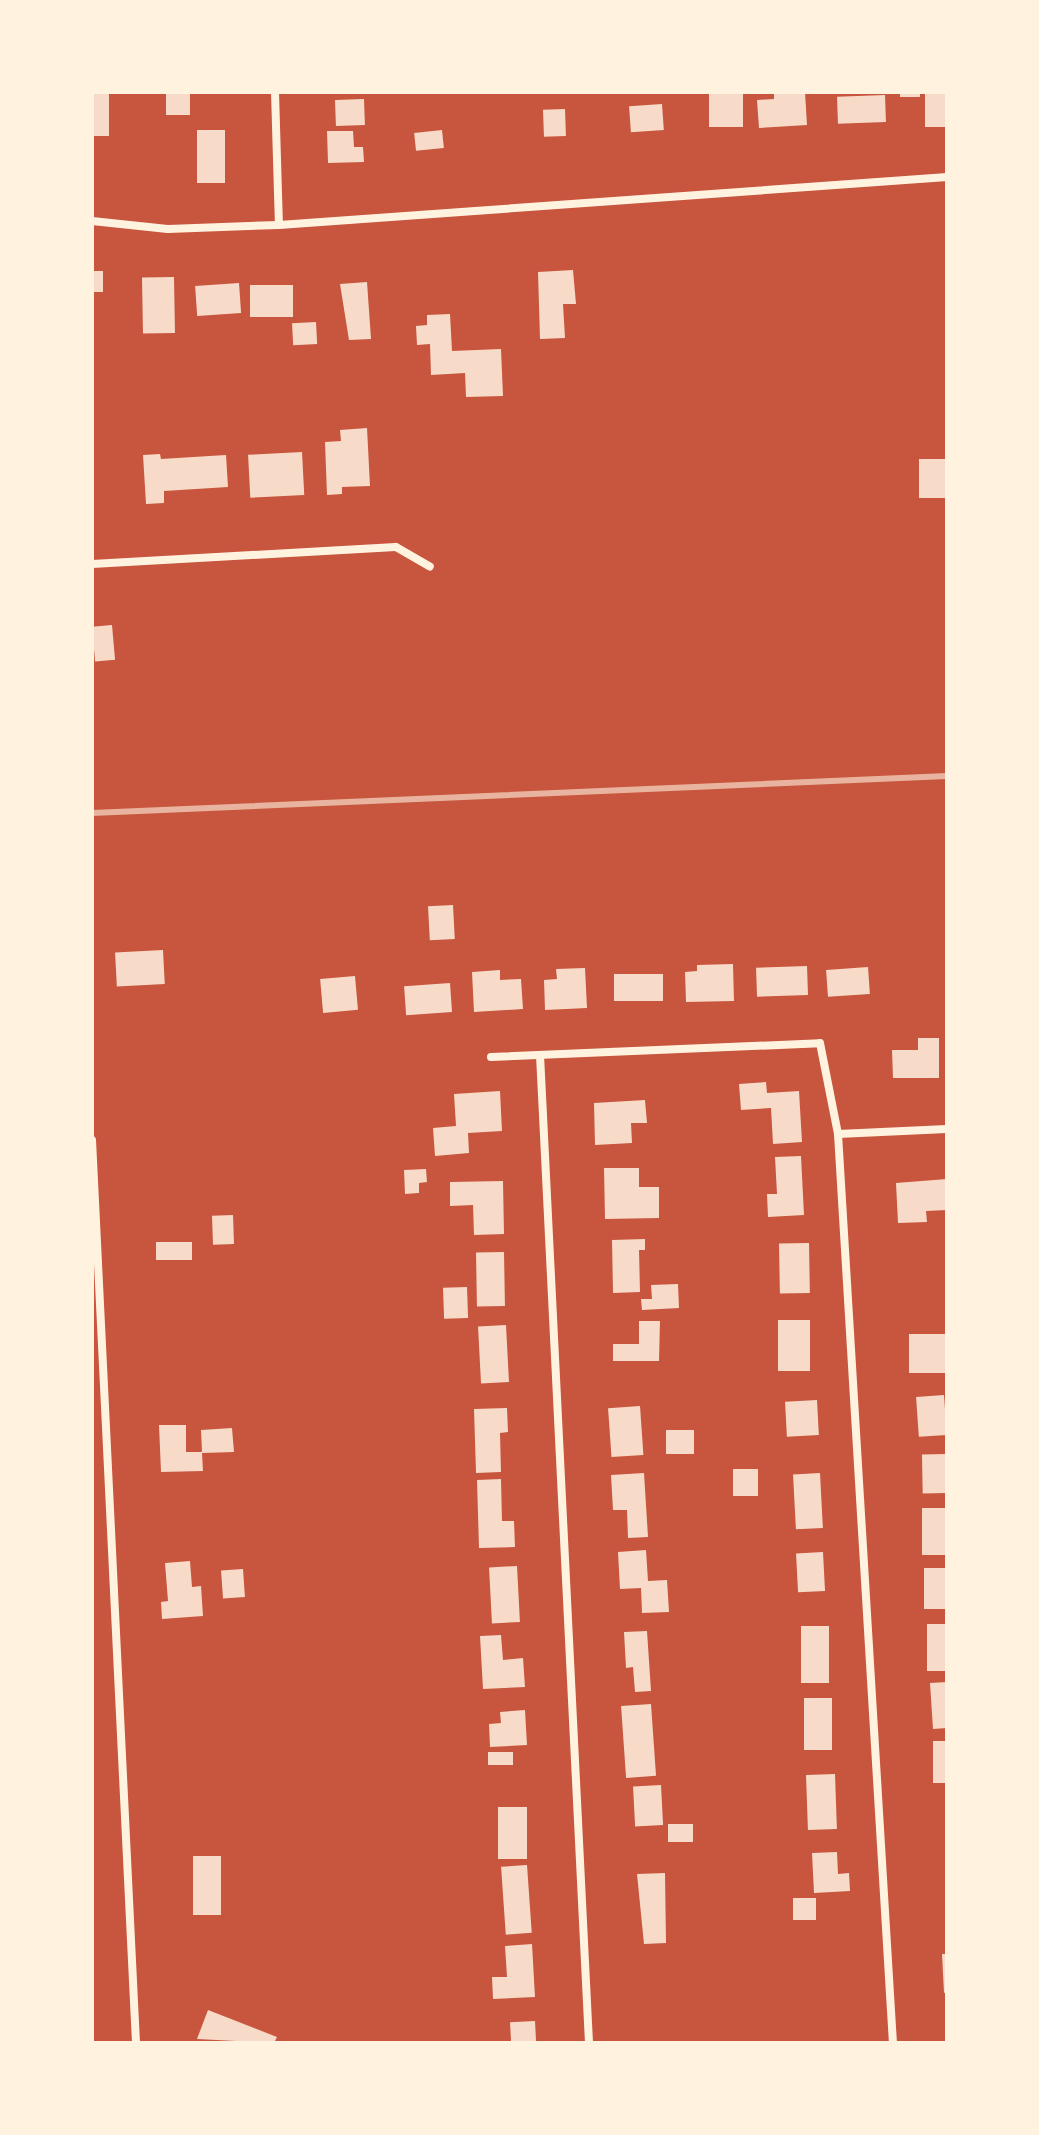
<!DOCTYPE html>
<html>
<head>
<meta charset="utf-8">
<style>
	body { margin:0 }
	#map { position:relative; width:1039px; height:2135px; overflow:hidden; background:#c8553d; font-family:"Public Sans",sans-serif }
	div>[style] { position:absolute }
	.building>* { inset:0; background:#f7dbc8; transform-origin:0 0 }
	.minor>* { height:8px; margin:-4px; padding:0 4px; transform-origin:4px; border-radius:4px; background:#fff3e0 }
	.rail>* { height:6px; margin:-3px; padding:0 3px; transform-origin:3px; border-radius:3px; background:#e9b49f }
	span { translate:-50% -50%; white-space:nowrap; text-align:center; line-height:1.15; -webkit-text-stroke:8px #fff3e0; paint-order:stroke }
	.frame { position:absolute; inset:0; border:94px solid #fff3e0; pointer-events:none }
</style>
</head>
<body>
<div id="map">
	<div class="building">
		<i style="left:92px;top:92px;width:17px;height:44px"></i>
		<i style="left:166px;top:92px;width:24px;height:23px"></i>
		<i style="left:709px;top:92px;width:34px;height:35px"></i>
		<i style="clip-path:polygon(774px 92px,805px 92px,807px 125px,759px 128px,757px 100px,774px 99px)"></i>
		<i style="left:900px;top:92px;width:20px;height:5px"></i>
		<i style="left:947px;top:94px;width:33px;height:22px;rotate:90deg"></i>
		<i style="left:885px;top:95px;width:27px;height:48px;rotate:88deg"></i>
		<i style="left:364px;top:99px;width:26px;height:29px;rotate:88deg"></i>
		<i style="left:662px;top:104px;width:26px;height:33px;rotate:86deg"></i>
		<i style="left:565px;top:109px;width:27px;height:22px;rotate:88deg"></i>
		<i style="left:197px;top:130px;width:28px;height:53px"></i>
		<i style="left:442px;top:130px;width:18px;height:28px;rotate:84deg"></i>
		<i style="clip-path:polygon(327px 131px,353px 131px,354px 147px,363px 147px,364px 162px,328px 163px)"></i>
		<i style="clip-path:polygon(573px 270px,576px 304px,563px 304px,565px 338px,540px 339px,538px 272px)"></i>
		<i style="left:92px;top:271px;width:11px;height:21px"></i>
		<i style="left:174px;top:277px;width:56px;height:32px;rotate:89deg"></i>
		<i style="clip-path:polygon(367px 282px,371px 339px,349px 340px,340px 284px)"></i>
		<i style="left:239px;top:283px;width:30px;height:44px;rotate:86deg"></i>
		<i style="left:250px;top:285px;width:43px;height:32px"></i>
		<i style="clip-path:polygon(450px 314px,452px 351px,501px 349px,503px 396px,466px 397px,465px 373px,431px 375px,430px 344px,417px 345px,416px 326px,427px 325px,427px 315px)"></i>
		<i style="left:316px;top:322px;width:22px;height:24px;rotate:87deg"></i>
		<i style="clip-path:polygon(367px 428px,370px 486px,342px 487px,342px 494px,327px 495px,325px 442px,341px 441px,340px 430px)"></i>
		<i style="left:302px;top:452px;width:43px;height:54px;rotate:87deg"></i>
		<i style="clip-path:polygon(160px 454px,161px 459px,226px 455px,228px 487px,164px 491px,164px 503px,146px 504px,143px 455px)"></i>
		<i style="left:947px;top:459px;width:39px;height:28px;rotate:90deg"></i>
		<i style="left:112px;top:625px;width:35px;height:20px;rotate:85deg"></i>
		<i style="left:453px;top:905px;width:34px;height:25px;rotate:87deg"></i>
		<i style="left:163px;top:950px;width:34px;height:48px;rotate:87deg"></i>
		<i style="clip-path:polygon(733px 964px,734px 1001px,686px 1002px,685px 972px,697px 971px,697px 965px)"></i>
		<i style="left:807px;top:966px;width:29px;height:51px;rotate:88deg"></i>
		<i style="left:868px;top:967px;width:27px;height:42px;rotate:86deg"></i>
		<i style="clip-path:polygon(585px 968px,587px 1008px,545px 1010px,544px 980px,557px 979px,556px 969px)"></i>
		<i style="clip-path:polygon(500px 970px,500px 980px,521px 979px,523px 1009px,474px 1012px,472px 972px)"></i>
		<i style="left:663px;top:974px;width:27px;height:49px;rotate:90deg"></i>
		<i style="left:355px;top:976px;width:34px;height:35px;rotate:85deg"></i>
		<i style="left:450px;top:983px;width:29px;height:46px;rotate:86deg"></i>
		<i style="clip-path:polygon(918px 1038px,939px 1038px,939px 1078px,893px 1078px,892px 1050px,918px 1050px)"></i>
		<i style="clip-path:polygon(766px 1082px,767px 1093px,799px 1091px,802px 1142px,773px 1144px,771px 1108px,741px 1110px,739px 1084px)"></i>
		<i style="clip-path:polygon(500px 1091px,502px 1131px,468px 1133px,469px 1153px,435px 1156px,433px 1128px,456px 1126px,454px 1094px)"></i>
		<i style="clip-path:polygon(645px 1100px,647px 1123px,631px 1123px,632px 1143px,595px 1145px,594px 1103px)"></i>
		<i style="clip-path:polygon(801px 1156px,804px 1215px,768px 1217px,767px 1194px,777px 1194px,775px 1157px)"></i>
		<i style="clip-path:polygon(604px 1168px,639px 1168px,639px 1187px,659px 1187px,659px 1218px,605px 1219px)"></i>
		<i style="clip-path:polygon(426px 1169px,427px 1182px,419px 1183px,419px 1193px,405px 1194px,404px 1170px)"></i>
		<i style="clip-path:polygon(947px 1179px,947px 1210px,926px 1211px,927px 1222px,898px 1223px,896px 1183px)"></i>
		<i style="clip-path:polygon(503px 1181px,504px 1234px,474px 1235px,473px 1205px,450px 1206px,450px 1182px)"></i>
		<i style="left:233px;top:1215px;width:29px;height:21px;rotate:88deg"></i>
		<i style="clip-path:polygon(645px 1239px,645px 1250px,639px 1250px,640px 1292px,613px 1293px,612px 1240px)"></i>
		<i style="left:156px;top:1242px;width:36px;height:18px"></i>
		<i style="left:809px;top:1243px;width:50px;height:30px;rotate:89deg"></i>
		<i style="left:504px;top:1252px;width:54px;height:28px;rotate:89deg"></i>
		<i style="clip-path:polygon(678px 1284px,679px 1308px,642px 1310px,641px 1299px,652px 1299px,651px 1285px)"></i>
		<i style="left:467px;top:1287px;width:31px;height:24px;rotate:88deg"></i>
		<i style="left:778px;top:1320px;width:32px;height:51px"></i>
		<i style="clip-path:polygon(639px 1321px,660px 1321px,659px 1361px,613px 1361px,613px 1344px,639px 1344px)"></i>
		<i style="left:506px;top:1325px;width:57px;height:28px;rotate:87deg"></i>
		<i style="left:947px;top:1334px;width:39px;height:38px;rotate:90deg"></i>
		<i style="left:944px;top:1395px;width:40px;height:28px;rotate:86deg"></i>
		<i style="left:817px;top:1400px;width:35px;height:32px;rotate:87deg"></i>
		<i style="left:640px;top:1406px;width:49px;height:32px;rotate:86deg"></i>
		<i style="clip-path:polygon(507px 1408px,508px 1432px,500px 1433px,501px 1472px,476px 1473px,474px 1409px)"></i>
		<i style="clip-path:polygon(159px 1425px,186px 1425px,186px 1452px,202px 1452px,201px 1430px,232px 1428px,234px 1452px,202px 1453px,203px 1471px,161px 1472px)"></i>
		<i style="left:666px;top:1430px;width:28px;height:24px"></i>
		<i style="left:946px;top:1454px;width:39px;height:24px;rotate:89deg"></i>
		<i style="left:733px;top:1469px;width:25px;height:27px"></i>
		<i style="clip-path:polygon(644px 1473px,648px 1537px,628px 1538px,627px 1510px,613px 1510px,611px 1475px)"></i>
		<i style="left:820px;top:1473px;width:55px;height:27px;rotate:87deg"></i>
		<i style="clip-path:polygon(501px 1479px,502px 1521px,514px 1521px,515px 1547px,479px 1548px,477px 1480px)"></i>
		<i style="left:947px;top:1508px;width:47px;height:25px;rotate:90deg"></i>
		<i style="clip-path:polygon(646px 1550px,648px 1581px,667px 1580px,669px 1612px,642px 1613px,641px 1588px,620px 1589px,618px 1552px)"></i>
		<i style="left:823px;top:1552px;width:39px;height:27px;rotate:87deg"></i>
		<i style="clip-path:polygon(190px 1561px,192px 1587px,201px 1586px,203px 1616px,162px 1619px,161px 1602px,168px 1601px,165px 1563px)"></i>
		<i style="left:517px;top:1566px;width:56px;height:28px;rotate:87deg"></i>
		<i style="left:947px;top:1568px;width:41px;height:23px;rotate:90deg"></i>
		<i style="left:243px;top:1569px;width:28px;height:22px;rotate:86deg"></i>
		<i style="left:947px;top:1624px;width:47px;height:20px;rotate:90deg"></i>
		<i style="left:801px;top:1626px;width:28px;height:57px"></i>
		<i style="clip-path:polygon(647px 1631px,651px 1691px,635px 1692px,633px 1667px,626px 1668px,624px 1632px)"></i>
		<i style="clip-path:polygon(501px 1635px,503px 1660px,523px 1658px,525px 1687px,483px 1689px,480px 1636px)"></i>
		<i style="clip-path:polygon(947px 1682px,947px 1728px,933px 1729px,930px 1683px)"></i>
		<i style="left:804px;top:1698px;width:28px;height:52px"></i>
		<i style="left:651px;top:1704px;width:72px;height:30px;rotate:86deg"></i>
		<i style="clip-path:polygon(525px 1710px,527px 1745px,490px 1747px,489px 1724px,501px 1723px,500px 1712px)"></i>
		<i style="left:933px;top:1741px;width:14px;height:42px"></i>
		<i style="left:488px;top:1752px;width:25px;height:13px"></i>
		<i style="left:835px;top:1774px;width:55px;height:29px;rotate:88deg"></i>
		<i style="left:661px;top:1785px;width:40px;height:28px;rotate:87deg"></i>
		<i style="left:498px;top:1807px;width:29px;height:52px"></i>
		<i style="left:693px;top:1824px;width:18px;height:25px;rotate:90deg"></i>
		<i style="clip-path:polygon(837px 1852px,838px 1874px,849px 1873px,850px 1891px,814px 1893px,812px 1853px)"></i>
		<i style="left:193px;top:1856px;width:28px;height:59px"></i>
		<i style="left:527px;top:1865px;width:68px;height:26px;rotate:86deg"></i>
		<i style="clip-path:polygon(665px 1873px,666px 1943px,644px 1944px,637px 1874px)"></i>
		<i style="left:816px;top:1898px;width:22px;height:23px;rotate:90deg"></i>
		<i style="clip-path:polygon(532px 1944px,535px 1997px,493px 1999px,492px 1977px,507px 1977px,505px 1946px)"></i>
		<i style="clip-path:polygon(942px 1954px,947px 1954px,947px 1992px,944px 1993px)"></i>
		<i style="clip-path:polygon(208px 2010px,277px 2037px,274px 2043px,197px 2039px)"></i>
		<i style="left:535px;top:2021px;width:22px;height:25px;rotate:87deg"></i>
	</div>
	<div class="minor">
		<i style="left:275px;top:92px;width:133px;rotate:88.3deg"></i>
		<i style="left:92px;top:221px;width:76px;rotate:6deg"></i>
		<i style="left:168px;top:229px;width:111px;rotate:-2.1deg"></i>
		<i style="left:279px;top:225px;width:670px;rotate:-4.11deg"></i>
		<i style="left:92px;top:564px;width:304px;rotate:-3.2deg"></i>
		<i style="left:396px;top:547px;width:39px;rotate:30deg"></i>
		<i style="left:540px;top:1055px;width:989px;rotate:87.16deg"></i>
		<i style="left:491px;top:1057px;width:329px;rotate:-2.4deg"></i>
		<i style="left:820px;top:1043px;width:93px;rotate:78.8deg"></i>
		<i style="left:838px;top:1134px;width:911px;rotate:86.54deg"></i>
		<i style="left:838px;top:1134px;width:109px;rotate:-2.6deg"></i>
		<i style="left:92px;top:1140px;width:904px;rotate:87.21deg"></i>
	</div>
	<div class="rail">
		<i style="left:92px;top:813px;width:856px;rotate:-2.48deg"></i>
	</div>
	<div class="frame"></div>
</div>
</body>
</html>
